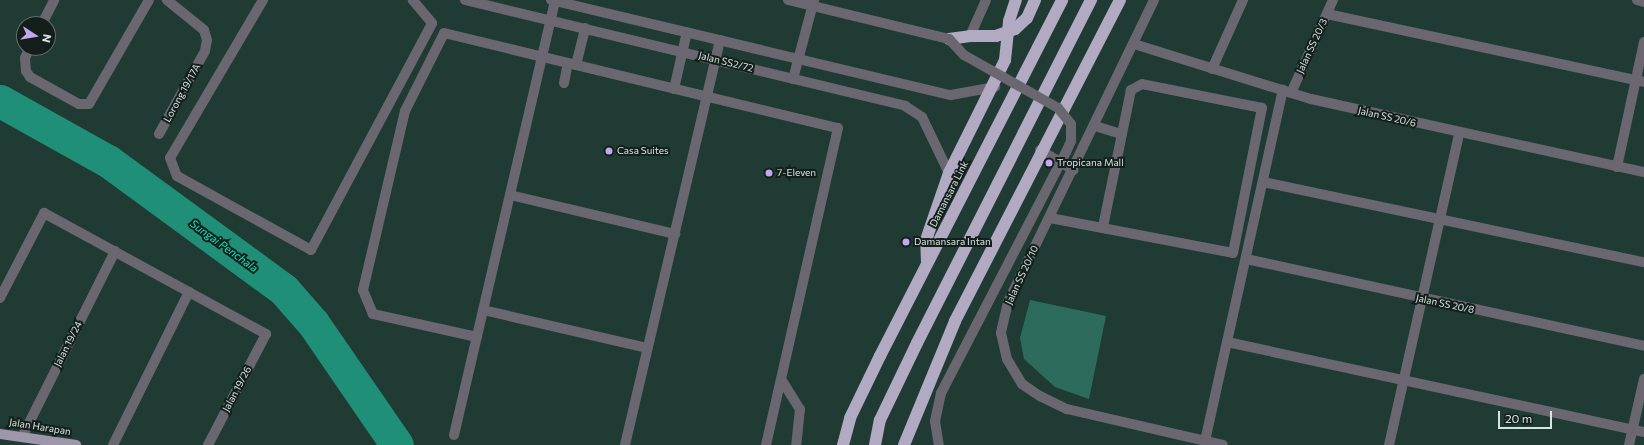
<!DOCTYPE html>
<html>
<head>
<meta charset="utf-8">
<style>
	body { margin:0 }
	#map { position:relative; width:1644px; height:445px; overflow:hidden; background:#203b34; font-family:Commissioner,sans-serif }
	div>[style] { position:absolute }
	.green>* { inset:0; background:#2d6c5d }
	.river>* { height:33px; margin:-16.5px; padding:0 16.5px; transform-origin:16.5px; border-radius:16.5px; background:#208f78 }
	.minor>* { height:10px; margin:-5px; padding:0 5px; transform-origin:5px; border-radius:5px; background:#6a6771 }
	.major>* { height:10px; margin:-5px; padding:0 5px; transform-origin:5px; border-radius:5px; background:#9e97ab }
	.highway>* { height:12px; margin:-6px; padding:0 6px; transform-origin:6px; border-radius:6px; background:#b2aac2 }
	.minor-bridge>* { height:10px; margin:-5px; padding:0 5px; transform-origin:5px; border-radius:5px; background:#6a6771 }
	.highway-bridge>* { height:12px; margin:-6px; padding:0 6px; transform-origin:6px; border-radius:6px; background:#b2aac2 }
	.dots>* { width:11px; height:11px; translate:-50% -50%; box-sizing:border-box; border:2px solid #141f1c; border-radius:50% }
	span { translate:-50% -50%; white-space:nowrap; text-align:center; line-height:1.15; -webkit-text-stroke:4px #141f1c; paint-order:stroke }
	.street-label { font-size:10px; color:#d6e5e1 }
	.poi-label { font-size:10px; color:#d6e5e1 }
	.left { translate:0 -50%; text-align:left }
	.water-label { font-size:11px; color:#0decc5; font-style:italic }
	.north { position:absolute; left:16px; top:16px; width:40px; height:40px; box-sizing:border-box; background:#141f1c; border:1px solid #626e6b; border-radius:50%; rotate:102deg; font-size:11px; font-weight:700; line-height:16px; text-align:center; color:#d6e5e1 }
	.north::after { content:''; display:block; margin:auto; width:14px; height:18px; background:#c2a7f2; clip-path:polygon(50% 0,100% 100%,50% 72%,0 100%) }
	.scale { position:absolute; left:1498px; top:411px; width:54px; height:18px; box-sizing:border-box; border:2px solid #d6e5e1; border-top:0; padding-left:5px; font-size:12px; line-height:14px; white-space:nowrap; color:#d6e5e1; -webkit-text-stroke:3px #141f1c; paint-order:stroke }
</style>
</head>
<body>
<div id="map">
	<div class="green">
		<i style="clip-path:polygon(1030px 300px,1106px 316px,1089px 399px,1055px 387px,1024px 359px,1020px 338px)"></i>
	</div>
	<div class="river">
		<i style="left:0;top:101px;width:124px;rotate:29.1deg"></i>
		<i style="left:108px;top:161px;width:218px;rotate:36.2deg"></i>
		<i style="left:284px;top:290px;width:44px;rotate:48.7deg"></i>
		<i style="left:313px;top:323px;width:148px;rotate:55.5deg"></i>
	</div>
	<div class="minor">
		<i style="left:263px;top:0;width:183px;rotate:120.5deg"></i>
		<i style="left:170px;top:158px;width:19px;rotate:69deg"></i>
		<i style="left:177px;top:176px;width:153px;rotate:28.9deg"></i>
		<i style="left:311px;top:250px;width:257px;rotate:-61.9deg"></i>
		<i style="left:432px;top:23px;width:30px;rotate:-130deg"></i>
		<i style="left:465px;top:0;width:453px;rotate:13.5deg"></i>
		<i style="left:905px;top:106px;width:20px;rotate:33deg"></i>
		<i style="left:922px;top:117px;width:62px;rotate:64.3deg"></i>
		<i style="left:551px;top:0;width:411px;rotate:13.4deg"></i>
		<i style="left:951px;top:95px;width:45px;rotate:-10.3deg"></i>
		<i style="left:1154px;top:0;width:335px;rotate:115.8deg"></i>
		<i style="left:1008px;top:302px;width:32px;rotate:103deg"></i>
		<i style="left:1001px;top:333px;width:27px;rotate:77deg"></i>
		<i style="left:1007px;top:359px;width:29px;rotate:59deg"></i>
		<i style="left:1022px;top:384px;width:22px;rotate:34deg"></i>
		<i style="left:1040px;top:396px;width:30px;rotate:26deg"></i>
		<i style="left:1067px;top:409px;width:160px;rotate:13deg"></i>
		<i style="left:1637px;top:0;width:7px;rotate:16deg"></i>
		<i style="left:1327px;top:14px;width:324px;rotate:12.1deg"></i>
		<i style="left:42px;top:24px;width:27px;rotate:-63deg"></i>
		<i style="left:970px;top:36px;width:39px;rotate:-66deg"></i>
		<i style="left:1134px;top:44px;width:185px;rotate:17.3deg"></i>
		<i style="left:1311px;top:99px;width:341px;rotate:12.4deg"></i>
		<i style="left:30px;top:48px;width:11px;rotate:117deg"></i>
		<i style="left:25px;top:58px;width:13px;rotate:86deg"></i>
		<i style="left:26px;top:71px;width:7px;rotate:56deg"></i>
		<i style="left:30px;top:77px;width:56px;rotate:28.9deg"></i>
		<i style="left:79px;top:104px;width:10px"></i>
		<i style="left:89px;top:104px;width:120px;rotate:-60deg"></i>
		<i style="left:576px;top:65px;width:38px;rotate:-76deg"></i>
		<i style="left:1212px;top:69px;width:76px;rotate:-65.8deg"></i>
		<i style="left:793px;top:79px;width:82px;rotate:-75.1deg"></i>
		<i style="left:564px;top:83px;width:20px;rotate:-79deg"></i>
		<i style="left:674px;top:89px;width:58px;rotate:-77.2deg"></i>
		<i style="left:1291px;top:93px;width:102px;rotate:-65.7deg"></i>
		<i style="left:1095px;top:126px;width:28px;rotate:17deg"></i>
		<i style="left:159px;top:134px;width:95px;rotate:-61deg"></i>
		<i style="left:205px;top:51px;width:11px;rotate:-80deg"></i>
		<i style="left:207px;top:40px;width:10px;rotate:-107deg"></i>
		<i style="left:204px;top:30px;width:48px;rotate:-141deg"></i>
		<i style="left:1040px;top:150px;width:39px;rotate:31deg"></i>
		<i style="left:1617px;top:167px;width:128px;rotate:-77.8deg"></i>
		<i style="left:1263px;top:182px;width:389px;rotate:11.9deg"></i>
		<i style="left:510px;top:195px;width:170px;rotate:13.3deg"></i>
		<i style="left:1050px;top:218px;width:186px;rotate:10.8deg"></i>
		<i style="left:1233px;top:253px;width:148px;rotate:-78.7deg"></i>
		<i style="left:1262px;top:108px;width:122px;rotate:-168.7deg"></i>
		<i style="left:1142px;top:84px;width:13px;rotate:151deg"></i>
		<i style="left:1131px;top:90px;width:140px;rotate:101.6deg"></i>
		<i style="left:1246px;top:259px;width:407px;rotate:12.3deg"></i>
		<i style="left:0;top:298px;width:96px;rotate:-62.6deg"></i>
		<i style="left:44px;top:213px;width:253px;rotate:28.6deg"></i>
		<i style="left:266px;top:334px;width:125px;rotate:117.6deg"></i>
		<i style="left:483px;top:310px;width:169px;rotate:13deg"></i>
		<i style="left:477px;top:337px;width:107px;rotate:-167.5deg"></i>
		<i style="left:373px;top:314px;width:26px;rotate:-113deg"></i>
		<i style="left:363px;top:290px;width:184px;rotate:-76.8deg"></i>
		<i style="left:405px;top:111px;width:87px;rotate:-63.4deg"></i>
		<i style="left:444px;top:33px;width:405px;rotate:13.6deg"></i>
		<i style="left:838px;top:128px;width:325px;rotate:102.8deg"></i>
		<i style="left:1227px;top:342px;width:427px;rotate:12.2deg"></i>
		<i style="left:781px;top:379px;width:36px;rotate:58deg"></i>
		<i style="left:800px;top:409px;width:36px;rotate:96deg"></i>
		<i style="left:454px;top:435px;width:446px;rotate:-76.9deg"></i>
		<i style="left:22px;top:437px;width:208px;rotate:-63.4deg"></i>
		<i style="left:1205px;top:441px;width:360px;rotate:-77.5deg"></i>
		<i style="left:113px;top:445px;width:171px;rotate:-63.6deg"></i>
		<i style="left:625px;top:445px;width:416px;rotate:-76.8deg"></i>
		<i style="left:1389px;top:445px;width:319px;rotate:-77.3deg"></i>
		<i style="left:1629px;top:445px;width:68px;rotate:-77.2deg"></i>
	</div>
	<div class="major">
		<i style="left:0;top:434px;width:77px;rotate:8.2deg"></i>
	</div>
	<div class="highway">
		<i style="left:949px;top:39px;width:21px;rotate:-8deg"></i>
		<i style="left:927px;top:263px;width:23px;rotate:-92deg"></i>
		<i style="left:926px;top:240px;width:71px;rotate:-71.1deg"></i>
		<i style="left:949px;top:173px;width:126px;rotate:-63.6deg"></i>
		<i style="left:1005px;top:60px;width:39px;rotate:-84deg"></i>
		<i style="left:1009px;top:21px;width:22px;rotate:-72deg"></i>
		<i style="left:843px;top:445px;width:28px;rotate:-75deg"></i>
		<i style="left:850px;top:418px;width:69px;rotate:-64.2deg"></i>
		<i style="left:880px;top:356px;width:400px;rotate:-62.9deg"></i>
		<i style="left:875px;top:445px;width:25px;rotate:-79deg"></i>
		<i style="left:880px;top:420px;width:85px;rotate:-64.3deg"></i>
		<i style="left:917px;top:343px;width:385px;rotate:-63.1deg"></i>
		<i style="left:904px;top:445px;width:134px;rotate:-67.6deg"></i>
		<i style="left:955px;top:321px;width:361px;rotate:-62.8deg"></i>
	</div>
	<div class="minor-bridge">
		<i style="left:788px;top:0;width:166px;rotate:13.6deg"></i>
		<i style="left:949px;top:39px;width:22px;rotate:47deg"></i>
		<i style="left:964px;top:55px;width:108px;rotate:29.4deg"></i>
		<i style="left:1058px;top:108px;width:21px;rotate:51deg"></i>
		<i style="left:1071px;top:124px;width:17px;rotate:90deg"></i>
		<i style="left:1071px;top:141px;width:12px;rotate:114deg"></i>
		<i style="left:1066px;top:152px;width:271px;rotate:117.4deg"></i>
		<i style="left:941px;top:393px;width:29px;rotate:102deg"></i>
		<i style="left:935px;top:421px;width:24px;rotate:81deg"></i>
	</div>
	<div class="highway-bridge">
		<i style="left:970px;top:36px;width:26px"></i>
		<i style="left:996px;top:36px;width:20px;rotate:-20deg"></i>
		<i style="left:1015px;top:29px;width:16px;rotate:-43deg"></i>
		<i style="left:1027px;top:18px;width:20px;rotate:-66deg"></i>
	</div>
	<div class="dots">
		<i style="left:609px;top:151px;background:#c2a7f2"></i>
		<i style="left:1049px;top:163px;background:#c2a7f2"></i>
		<i style="left:769px;top:173px;background:#c2a7f2"></i>
		<i style="left:906px;top:242px;background:#c2a7f2"></i>
	</div>
	<div class="street-label">
		<span style="left:1312px;top:46px;rotate:-65deg">Jalan SS 20/3</span>
		<span style="left:726px;top:62px;rotate:14deg">Jalan SS2/72</span>
		<span style="left:182px;top:93px;rotate:-61deg">Lorong 19/17A</span>
		<span style="left:1387px;top:117px;rotate:13deg">Jalan SS 20/6</span>
		<span style="left:949px;top:194px;rotate:-63deg">Damansara Link</span>
		<span style="left:1022px;top:275px;rotate:-65deg">Jalan SS 20/10</span>
		<span style="left:1445px;top:304px;rotate:12deg">Jalan SS 20/8</span>
		<span style="left:68px;top:344px;rotate:-63deg">Jalan 19/24</span>
		<span style="left:237px;top:389px;rotate:-62deg">Jalan 19/26</span>
		<span style="left:40px;top:427px;rotate:9deg">Jalan Harapan</span>
	</div>
	<div class="poi-label">
		<span class="left" style="left:617px;top:151px">Casa Suites</span>
		<span class="left" style="left:1057px;top:163px">Tropicana Mall</span>
		<span class="left" style="left:777px;top:173px">7-Eleven</span>
		<span class="left" style="left:914px;top:242px">Damansara Intan</span>
	</div>
	<div class="water-label">
		<span style="left:224px;top:246px;rotate:36deg">Sungai Penchala</span>
	</div>
	<div class="north">N</div>
	<div class="scale">20 m</div>
</div>
</body>
</html>
